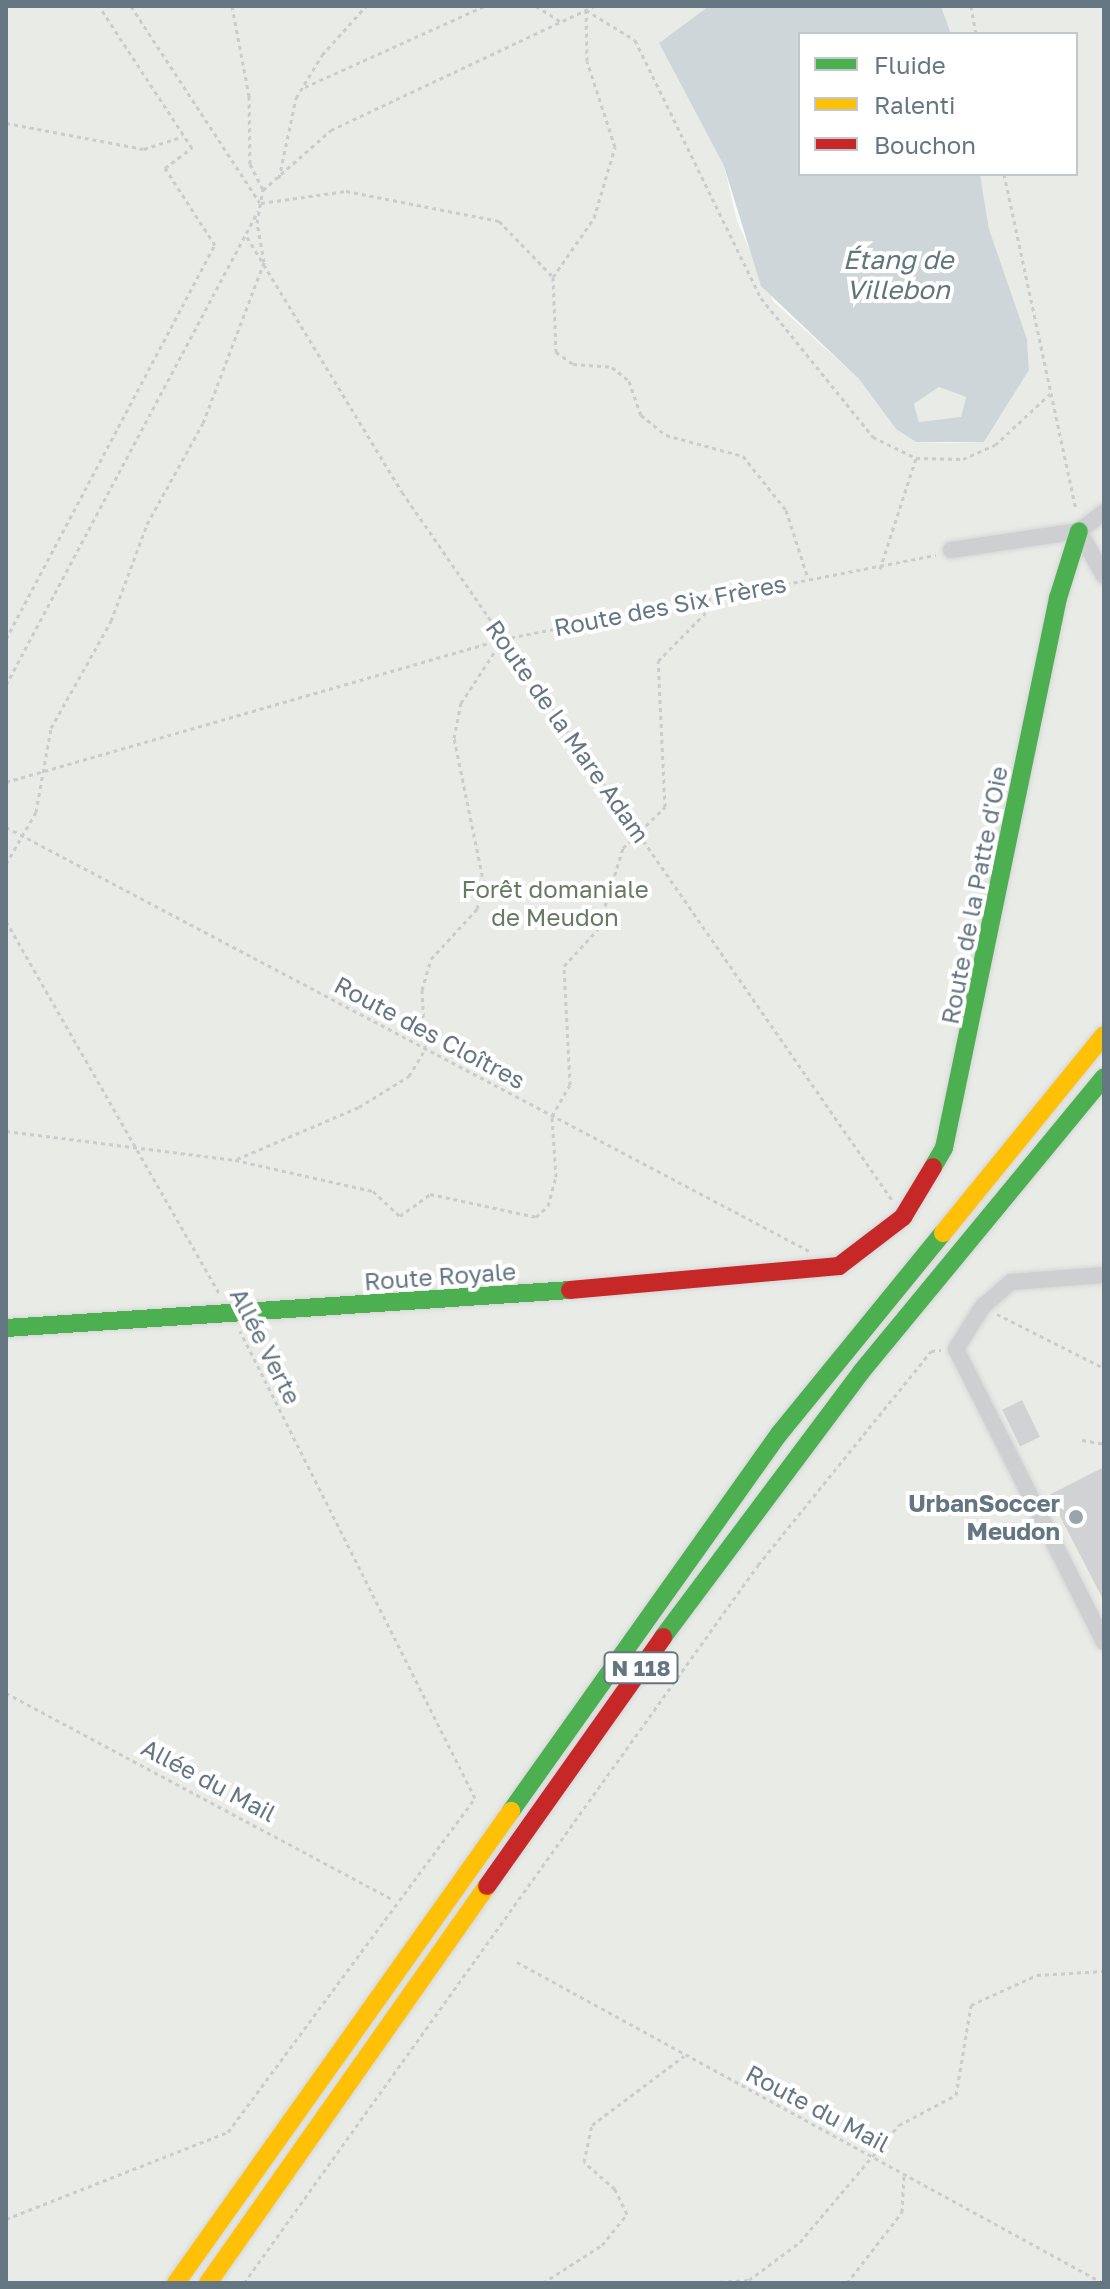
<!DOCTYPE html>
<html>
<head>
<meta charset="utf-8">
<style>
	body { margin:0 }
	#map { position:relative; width:1110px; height:2289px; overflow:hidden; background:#f9f9f9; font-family:"Golos Text",sans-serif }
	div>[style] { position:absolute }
	.green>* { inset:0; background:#e8ebe6 }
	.water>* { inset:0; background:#ced6d9 }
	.building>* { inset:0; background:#d0d2d3; transform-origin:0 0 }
	.path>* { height:3px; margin-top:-1.5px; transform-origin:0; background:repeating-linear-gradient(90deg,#cbcccd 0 4px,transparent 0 8px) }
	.roads { filter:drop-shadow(0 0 2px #d5d6d7) drop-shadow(0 0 2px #d5d6d7) }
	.street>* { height:16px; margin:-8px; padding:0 8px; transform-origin:8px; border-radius:8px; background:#cecfd0 }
	.fast>* { height:18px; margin:-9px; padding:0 9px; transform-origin:9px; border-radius:9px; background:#4caf50 }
	.slow>* { height:18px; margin:-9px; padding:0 9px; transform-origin:9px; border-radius:9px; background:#ffc107 }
	.jam>* { height:18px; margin:-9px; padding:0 9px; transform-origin:9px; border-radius:9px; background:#c62828 }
	.dots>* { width:22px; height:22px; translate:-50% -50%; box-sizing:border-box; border:4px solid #fff; border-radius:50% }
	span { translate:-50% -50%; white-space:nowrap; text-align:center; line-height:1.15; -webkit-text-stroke:8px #fff; paint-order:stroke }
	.shield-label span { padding:2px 6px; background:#fff; border:2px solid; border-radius:6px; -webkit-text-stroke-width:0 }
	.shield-label { font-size:22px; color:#657683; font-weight:700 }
	.street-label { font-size:24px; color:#657683 }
	.park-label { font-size:24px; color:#687a64 }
	.poi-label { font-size:24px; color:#657683; font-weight:700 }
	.right { translate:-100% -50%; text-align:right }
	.water-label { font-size:26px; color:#60757c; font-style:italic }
	.frame { position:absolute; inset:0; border:8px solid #657683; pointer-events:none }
	.legend { position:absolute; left:798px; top:32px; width:280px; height:144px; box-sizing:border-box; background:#fff; border:2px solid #c1c8cd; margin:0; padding:10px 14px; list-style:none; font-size:24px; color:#657683 }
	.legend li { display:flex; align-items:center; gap:16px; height:40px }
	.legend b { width:40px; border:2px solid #c1c8cd }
</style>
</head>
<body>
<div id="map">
	<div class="green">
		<i style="clip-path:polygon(6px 6px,709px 6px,659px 43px,724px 166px,737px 221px,773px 301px,859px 379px,896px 429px,916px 442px,950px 443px,984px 442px,1029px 370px,1027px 339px,989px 229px,980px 174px,1076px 174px,1076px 34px,951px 34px,941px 6px,1104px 6px,1104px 2283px,6px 2283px)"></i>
		<i style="clip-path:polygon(939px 387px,966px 397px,961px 418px,919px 422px,914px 404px)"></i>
	</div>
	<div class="water">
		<i style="clip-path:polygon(evenodd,709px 6px,941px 6px,951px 34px,800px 34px,800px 174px,980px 174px,989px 229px,1027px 339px,1029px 370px,984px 442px,916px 442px,896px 429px,859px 379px,761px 286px,724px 166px,659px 43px,709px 6px,939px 387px,966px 397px,961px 417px,919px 422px,914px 404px,939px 387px)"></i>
	</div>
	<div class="building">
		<i style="left:1022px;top:1400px;width:41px;height:22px;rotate:64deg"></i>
		<i style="clip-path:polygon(1104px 1467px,1104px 1601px,1049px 1495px)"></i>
	</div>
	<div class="path">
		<i style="left:131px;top:6px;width:235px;rotate:56.8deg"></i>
		<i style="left:232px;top:6px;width:92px;rotate:79.3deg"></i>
		<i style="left:249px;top:96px;width:68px;rotate:89.2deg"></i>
		<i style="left:250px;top:164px;width:28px;rotate:63deg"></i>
		<i style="left:536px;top:6px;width:31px;rotate:32deg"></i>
		<i style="left:971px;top:6px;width:28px;rotate:80deg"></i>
		<i style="left:586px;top:10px;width:57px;rotate:31.5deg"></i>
		<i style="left:635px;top:40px;width:287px;rotate:64deg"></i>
		<i style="left:761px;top:298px;width:179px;rotate:51.1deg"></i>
		<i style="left:873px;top:437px;width:48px;rotate:26deg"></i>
		<i style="left:916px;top:458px;width:47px;rotate:1.2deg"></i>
		<i style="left:963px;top:459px;width:35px;rotate:-24deg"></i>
		<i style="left:995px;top:445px;width:78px;rotate:-42.9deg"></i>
		<i style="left:305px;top:87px;width:196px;rotate:-24.3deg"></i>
		<i style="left:6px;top:123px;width:140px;rotate:10.7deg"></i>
		<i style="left:144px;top:149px;width:40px;rotate:-18deg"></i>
		<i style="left:1004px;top:174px;width:344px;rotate:77.9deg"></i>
		<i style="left:279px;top:178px;width:82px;rotate:-78deg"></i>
		<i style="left:296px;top:98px;width:50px;rotate:-58.8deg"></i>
		<i style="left:322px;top:55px;width:66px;rotate:-48.1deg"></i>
		<i style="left:261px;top:203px;width:86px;rotate:-8deg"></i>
		<i style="left:346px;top:191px;width:156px;rotate:11.1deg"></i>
		<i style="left:499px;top:221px;width:78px;rotate:46deg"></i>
		<i style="left:553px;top:277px;width:75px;rotate:87.7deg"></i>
		<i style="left:556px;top:352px;width:21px;rotate:35deg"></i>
		<i style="left:573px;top:364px;width:39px;rotate:4deg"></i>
		<i style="left:612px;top:367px;width:22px;rotate:39deg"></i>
		<i style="left:629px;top:381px;width:36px;rotate:71deg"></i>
		<i style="left:641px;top:415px;width:32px;rotate:39deg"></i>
		<i style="left:666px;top:435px;width:80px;rotate:15.3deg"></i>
		<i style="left:743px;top:456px;width:69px;rotate:51.5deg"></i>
		<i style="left:786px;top:510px;width:71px;rotate:72.1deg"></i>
		<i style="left:247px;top:237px;width:298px;rotate:58.7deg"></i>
		<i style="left:402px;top:492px;width:861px;rotate:55.31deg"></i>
		<i style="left:553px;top:277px;width:72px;rotate:-55.2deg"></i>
		<i style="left:594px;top:218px;width:74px;rotate:-73.5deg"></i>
		<i style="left:615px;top:147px;width:90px;rotate:-108deg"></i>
		<i style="left:587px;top:61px;width:51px;rotate:-91.1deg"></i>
		<i style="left:880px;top:569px;width:117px;rotate:-72deg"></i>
		<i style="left:6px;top:639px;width:446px;rotate:-62.1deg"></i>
		<i style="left:215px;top:245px;width:92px;rotate:-123deg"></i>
		<i style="left:165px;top:168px;width:34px;rotate:-37deg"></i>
		<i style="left:192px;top:148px;width:170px;rotate:-123.2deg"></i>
		<i style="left:6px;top:685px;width:537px;rotate:-62deg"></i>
		<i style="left:6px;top:782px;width:517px;rotate:-16.05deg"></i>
		<i style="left:503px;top:639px;width:441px;rotate:-11deg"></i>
		<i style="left:6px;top:827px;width:908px;rotate:27.83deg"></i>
		<i style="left:6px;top:864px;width:60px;rotate:-60deg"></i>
		<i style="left:36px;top:812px;width:85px;rotate:-79.9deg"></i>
		<i style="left:51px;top:728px;width:123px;rotate:-60.7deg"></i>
		<i style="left:111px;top:621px;width:103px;rotate:-69.6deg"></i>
		<i style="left:147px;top:524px;width:115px;rotate:-61deg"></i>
		<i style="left:203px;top:423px;width:172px;rotate:-69.2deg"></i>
		<i style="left:264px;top:262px;width:40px;rotate:-100deg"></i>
		<i style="left:257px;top:223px;width:34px;rotate:-80deg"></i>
		<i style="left:263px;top:190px;width:91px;rotate:-41.4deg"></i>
		<i style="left:331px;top:130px;width:292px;rotate:-25.2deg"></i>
		<i style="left:6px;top:921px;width:429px;rotate:60.2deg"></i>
		<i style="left:6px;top:1131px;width:231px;rotate:7.2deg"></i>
		<i style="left:235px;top:1160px;width:141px;rotate:12.7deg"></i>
		<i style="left:373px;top:1191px;width:37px;rotate:43deg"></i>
		<i style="left:400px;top:1216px;width:37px;rotate:-36deg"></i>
		<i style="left:430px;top:1194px;width:108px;rotate:12.2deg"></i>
		<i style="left:536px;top:1217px;width:16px;rotate:-43deg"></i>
		<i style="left:548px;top:1206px;width:30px;rotate:-75deg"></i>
		<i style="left:556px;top:1177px;width:61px;rotate:-93.8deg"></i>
		<i style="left:552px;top:1116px;width:36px;rotate:-60deg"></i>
		<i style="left:570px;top:1085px;width:119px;rotate:-92.9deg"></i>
		<i style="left:564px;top:966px;width:50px;rotate:-47.4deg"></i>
		<i style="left:598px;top:929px;width:85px;rotate:-72.8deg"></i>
		<i style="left:623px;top:848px;width:59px;rotate:-44.3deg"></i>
		<i style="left:665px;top:807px;width:146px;rotate:-92.7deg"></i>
		<i style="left:658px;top:661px;width:93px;rotate:-45.4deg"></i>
		<i style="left:237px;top:1159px;width:133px;rotate:-23.1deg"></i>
		<i style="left:359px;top:1107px;width:59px;rotate:-31.8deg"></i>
		<i style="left:409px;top:1076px;width:31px;rotate:-59deg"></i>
		<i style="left:425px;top:1049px;width:59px;rotate:-92.9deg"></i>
		<i style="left:422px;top:990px;width:32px;rotate:-74deg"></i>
		<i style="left:431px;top:959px;width:68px;rotate:-47.4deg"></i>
		<i style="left:477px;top:909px;width:26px;rotate:-74deg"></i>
		<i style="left:484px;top:884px;width:149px;rotate:-101.6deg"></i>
		<i style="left:454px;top:738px;width:36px;rotate:-79deg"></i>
		<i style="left:461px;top:703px;width:77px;rotate:-56.7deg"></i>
		<i style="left:997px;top:1314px;width:120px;rotate:26.8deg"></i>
		<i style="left:1082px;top:1440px;width:22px;rotate:10deg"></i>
		<i style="left:6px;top:1693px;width:440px;rotate:28.1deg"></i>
		<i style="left:517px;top:1962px;width:668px;rotate:28.71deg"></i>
		<i style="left:6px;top:2219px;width:238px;rotate:-21.4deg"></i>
		<i style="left:228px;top:2132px;width:415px;rotate:-53.5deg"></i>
		<i style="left:475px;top:1798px;width:523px;rotate:-116.71deg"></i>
		<i style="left:244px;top:2283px;width:883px;rotate:-54.4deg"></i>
		<i style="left:758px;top:1565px;width:275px;rotate:-51deg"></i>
		<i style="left:931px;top:1351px;width:10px;rotate:-6deg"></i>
		<i style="left:543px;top:2283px;width:70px;rotate:-32.8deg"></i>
		<i style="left:602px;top:2245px;width:40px;rotate:-51deg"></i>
		<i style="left:627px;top:2214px;width:28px;rotate:-116deg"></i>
		<i style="left:615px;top:2189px;width:41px;rotate:-138.9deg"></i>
		<i style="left:584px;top:2162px;width:38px;rotate:-78deg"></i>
		<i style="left:592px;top:2125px;width:115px;rotate:-36.9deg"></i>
		<i style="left:704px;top:2283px;width:45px;rotate:-3.8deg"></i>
		<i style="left:749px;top:2280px;width:64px;rotate:-36.7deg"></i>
		<i style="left:800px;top:2242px;width:153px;rotate:-49.8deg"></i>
		<i style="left:899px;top:2125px;width:64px;rotate:-27.8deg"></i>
		<i style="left:956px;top:2095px;width:91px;rotate:-80.5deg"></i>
		<i style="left:971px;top:2005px;width:72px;rotate:-24.4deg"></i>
		<i style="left:1037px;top:1975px;width:67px;rotate:-3.4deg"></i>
		<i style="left:847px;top:2283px;width:90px;rotate:-52.2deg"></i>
		<i style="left:902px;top:2212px;width:37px;rotate:-87deg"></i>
	</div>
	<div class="roads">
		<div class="street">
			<i style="left:1079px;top:531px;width:51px;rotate:60.9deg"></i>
			<i style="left:951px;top:550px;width:129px;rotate:-8.4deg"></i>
			<i style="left:1079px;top:531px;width:31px;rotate:-37deg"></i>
			<i style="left:1104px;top:1275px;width:93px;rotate:175.7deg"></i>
			<i style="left:1011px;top:1282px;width:37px;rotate:139deg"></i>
			<i style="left:983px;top:1306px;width:51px;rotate:122.1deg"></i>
			<i style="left:956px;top:1349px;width:328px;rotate:63.2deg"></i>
		</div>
		<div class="fast">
			<i style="left:933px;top:1167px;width:22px;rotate:-60deg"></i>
			<i style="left:944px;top:1148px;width:562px;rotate:-78.29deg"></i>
			<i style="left:1058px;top:598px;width:70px;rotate:-72.6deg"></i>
			<i style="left:6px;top:1328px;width:565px;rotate:-3.85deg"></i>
			<i style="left:663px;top:1637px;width:331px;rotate:-53.2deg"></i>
			<i style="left:861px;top:1372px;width:382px;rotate:-50.5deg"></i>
			<i style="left:511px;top:1811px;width:463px;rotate:-54.6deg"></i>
			<i style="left:779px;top:1434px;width:259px;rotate:-50.8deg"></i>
		</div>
		<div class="slow">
			<i style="left:943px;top:1233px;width:255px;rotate:-50.9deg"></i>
			<i style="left:176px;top:2283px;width:579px;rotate:-54.63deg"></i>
			<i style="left:208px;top:2283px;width:485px;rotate:-54.9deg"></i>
		</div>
		<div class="jam">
			<i style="left:570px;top:1290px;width:270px;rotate:-5.1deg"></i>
			<i style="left:839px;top:1266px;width:81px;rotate:-37.4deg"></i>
			<i style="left:903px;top:1217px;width:58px;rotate:-59deg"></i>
			<i style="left:487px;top:1886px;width:305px;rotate:-54.7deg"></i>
		</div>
	</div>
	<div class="dots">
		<i style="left:1076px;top:1517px;background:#99a4ac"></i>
	</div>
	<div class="shield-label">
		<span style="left:641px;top:1668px">N 118</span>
	</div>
	<div class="street-label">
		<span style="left:670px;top:605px;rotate:-11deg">Route des Six Frères</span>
		<span style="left:568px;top:731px;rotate:55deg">Route de la Mare Adam</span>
		<span style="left:974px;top:895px;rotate:-79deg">Route de la Patte d'Oie</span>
		<span style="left:430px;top:1032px;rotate:28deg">Route des Cloîtres</span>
		<span style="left:440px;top:1276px;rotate:-4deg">Route Royale</span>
		<span style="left:266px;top:1346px;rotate:63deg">Allée Verte</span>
		<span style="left:209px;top:1780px;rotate:28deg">Allée du Mail</span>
		<span style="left:818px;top:2108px;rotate:28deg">Route du Mail</span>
	</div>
	<div class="park-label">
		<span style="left:555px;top:903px">Forêt domaniale<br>de Meudon</span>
	</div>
	<div class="poi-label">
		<span class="right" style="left:1060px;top:1517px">UrbanSoccer<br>Meudon</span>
	</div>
	<div class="water-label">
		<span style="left:898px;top:275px">Étang de<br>Villebon</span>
	</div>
	<div class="frame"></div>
	<ul class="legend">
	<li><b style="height:10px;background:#4caf50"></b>Fluide</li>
	<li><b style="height:10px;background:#ffc107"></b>Ralenti</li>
	<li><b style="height:10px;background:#c62828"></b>Bouchon</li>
	</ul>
</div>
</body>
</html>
